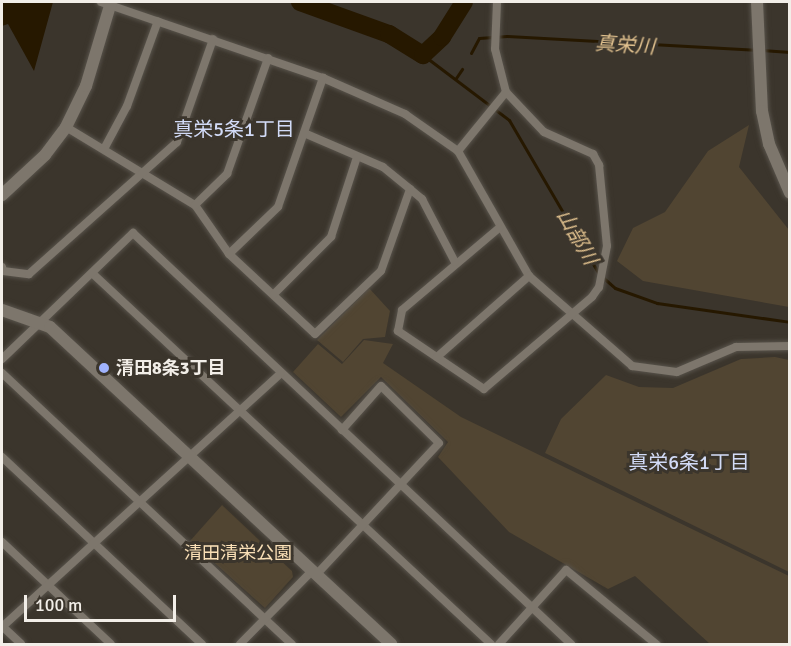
<!DOCTYPE html>
<html>
<head>
<meta charset="utf-8">
<style>
	body { margin:0 }
	#map { position:relative; width:791px; height:646px; overflow:hidden; background:#3b352c; font-family:Signika,"Noto Sans JP",sans-serif }
	div>[style] { position:absolute }
	.green>* { inset:0; background:#514532 }
	.water>* { inset:0; background:#261800 }
	.stream>* { height:3px; margin:-1.5px; padding:0 1.5px; transform-origin:1.5px; border-radius:1.5px; background:#261800 }
	.river>* { height:18px; margin:-9px; padding:0 9px; transform-origin:9px; border-radius:9px; background:#261800 }
	.roads { filter:drop-shadow(0 0 2px #58534b) drop-shadow(0 0 2px #58534b) }
	.street>* { height:8px; margin:-4px; padding:0 4px; transform-origin:4px; border-radius:4px; background:#7d766c }
	.secondary>* { height:12px; margin:-6px; padding:0 6px; transform-origin:6px; border-radius:6px; background:#7d766c }
	.dots>* { width:16px; height:16px; translate:-50% -50%; box-sizing:border-box; border:3px solid #3b352c; border-radius:50% }
	span { translate:-50% -50%; white-space:nowrap; text-align:center; line-height:1.15; -webkit-text-stroke:6px #3b352c; paint-order:stroke }
	.poi-label { font-size:18px; color:#f2eee8; font-weight:700 }
	.left { translate:0 -50%; text-align:left }
	.park-label { font-size:18px; color:#fae0b7 }
	.water-label { font-size:20px; color:#e2c28f; font-style:italic }
	.neighbourhood-label { font-size:20px; color:#d2dbf7 }
	.frame { position:absolute; inset:0; border:3px solid #f2eee8; pointer-events:none }
	.scale { position:absolute; left:24px; top:595px; width:152px; height:27px; box-sizing:border-box; border:3px solid #f2eee8; border-top:0; padding-left:8px; font-size:18px; line-height:21px; white-space:nowrap; color:#f2eee8; -webkit-text-stroke:4px #3b352c; paint-order:stroke }
</style>
</head>
<body>
<div id="map">
	<div class="green">
		<i style="clip-path:polygon(749px 125px,739px 167px,789px 230px,789px 307px,643px 281px,617px 261px,633px 228px,665px 212px,708px 151px)"></i>
		<i style="clip-path:polygon(369px 288px,390px 311px,385px 337px,363px 339px,343px 362px,317px 340px)"></i>
		<i style="clip-path:polygon(364px 340px,393px 344px,383px 363px,461px 417px,789px 576px,789px 644px,710px 644px,635px 576px,608px 589px,509px 532px,438px 457px,448px 442px,381px 377px,341px 417px,293px 372px,318px 344px,342px 364px)"></i>
		<i style="clip-path:polygon(775px 357px,789px 360px,789px 572px,545px 453px,561px 419px,606px 375px,639px 387px,673px 388px,741px 359px)"></i>
		<i style="clip-path:polygon(222px 505px,292px 571px,293px 577px,265px 608px,190px 541px)"></i>
	</div>
	<div class="water">
		<i style="clip-path:polygon(2px 2px,53px 2px,34px 71px,8px 24px,2px 26px)"></i>
	</div>
	<div class="stream">
		<i style="left:761px;top:50px;width:29px;rotate:4deg"></i>
		<i style="left:471px;top:53px;width:17px;rotate:-62deg"></i>
		<i style="left:479px;top:38px;width:28px;rotate:-4deg"></i>
		<i style="left:507px;top:36px;width:248px;rotate:3.2deg"></i>
		<i style="left:423px;top:55px;width:108px;rotate:37.1deg"></i>
		<i style="left:509px;top:120px;width:178px;rotate:59.7deg"></i>
		<i style="left:599px;top:274px;width:21px;rotate:41deg"></i>
		<i style="left:615px;top:288px;width:45px;rotate:19.7deg"></i>
		<i style="left:657px;top:303px;width:134px;rotate:8.1deg"></i>
		<i style="left:456px;top:78px;width:11px;rotate:-56deg"></i>
	</div>
	<div class="river">
		<i style="left:300px;top:2px;width:95px;rotate:19.8deg"></i>
		<i style="left:389px;top:34px;width:40px;rotate:32deg"></i>
		<i style="left:423px;top:55px;width:26px;rotate:-43deg"></i>
		<i style="left:442px;top:37px;width:41px;rotate:-57.8deg"></i>
	</div>
	<div class="roads">
		<div class="street">
			<i style="left:101px;top:2px;width:235px;rotate:18.9deg"></i>
			<i style="left:323px;top:78px;width:90px;rotate:23.7deg"></i>
			<i style="left:405px;top:114px;width:65px;rotate:34.9deg"></i>
			<i style="left:458px;top:151px;width:144px;rotate:60.4deg"></i>
			<i style="left:529px;top:276px;width:137px;rotate:41.1deg"></i>
			<i style="left:632px;top:366px;width:45px;rotate:7.6deg"></i>
			<i style="left:677px;top:372px;width:64px;rotate:-23deg"></i>
			<i style="left:736px;top:347px;width:54px;rotate:-1.1deg"></i>
			<i style="left:497px;top:2px;width:47px;rotate:92.4deg"></i>
			<i style="left:495px;top:49px;width:44px;rotate:75.7deg"></i>
			<i style="left:506px;top:92px;width:55px;rotate:46.5deg"></i>
			<i style="left:544px;top:132px;width:54px;rotate:24.2deg"></i>
			<i style="left:593px;top:154px;width:13px;rotate:61deg"></i>
			<i style="left:599px;top:165px;width:81px;rotate:84.4deg"></i>
			<i style="left:607px;top:246px;width:42px;rotate:101deg"></i>
			<i style="left:599px;top:287px;width:12px;rotate:125deg"></i>
			<i style="left:592px;top:297px;width:142px;rotate:139.6deg"></i>
			<i style="left:484px;top:389px;width:104px;rotate:-146deg"></i>
			<i style="left:398px;top:331px;width:21px;rotate:-79deg"></i>
			<i style="left:402px;top:310px;width:127px;rotate:-40.2deg"></i>
			<i style="left:66px;top:127px;width:151px;rotate:31.2deg"></i>
			<i style="left:195px;top:205px;width:60px;rotate:55.2deg"></i>
			<i style="left:229px;top:254px;width:117px;rotate:42.9deg"></i>
			<i style="left:315px;top:334px;width:91px;rotate:-43.7deg"></i>
			<i style="left:381px;top:271px;width:87px;rotate:-70.5deg"></i>
			<i style="left:304px;top:133px;width:86px;rotate:23.3deg"></i>
			<i style="left:383px;top:167px;width:35px;rotate:39deg"></i>
			<i style="left:410px;top:189px;width:16px;rotate:40deg"></i>
			<i style="left:422px;top:199px;width:71px;rotate:62.4deg"></i>
			<i style="left:104px;top:149px;width:49px;rotate:-61.9deg"></i>
			<i style="left:127px;top:106px;width:90px;rotate:-70deg"></i>
			<i style="left:458px;top:151px;width:76px;rotate:-50.9deg"></i>
			<i style="left:195px;top:205px;width:45px;rotate:-44.1deg"></i>
			<i style="left:227px;top:174px;width:123px;rotate:-70.5deg"></i>
			<i style="left:229px;top:254px;width:68px;rotate:-43.8deg"></i>
			<i style="left:278px;top:207px;width:137px;rotate:-70.8deg"></i>
			<i style="left:2px;top:267px;width:4px;rotate:76deg"></i>
			<i style="left:3px;top:271px;width:26px;rotate:7deg"></i>
			<i style="left:29px;top:274px;width:198px;rotate:-41.7deg"></i>
			<i style="left:177px;top:142px;width:109px;rotate:-70.7deg"></i>
			<i style="left:92px;top:273px;width:545px;rotate:42.92deg"></i>
			<i style="left:274px;top:294px;width:81px;rotate:-45deg"></i>
			<i style="left:331px;top:237px;width:84px;rotate:-72deg"></i>
			<i style="left:437px;top:357px;width:123px;rotate:-41.4deg"></i>
			<i style="left:2px;top:359px;width:182px;rotate:-43.9deg"></i>
			<i style="left:133px;top:233px;width:601px;rotate:43.18deg"></i>
			<i style="left:2px;top:373px;width:397px;rotate:43.1deg"></i>
			<i style="left:2px;top:457px;width:274px;rotate:43.1deg"></i>
			<i style="left:2px;top:542px;width:149px;rotate:43.1deg"></i>
			<i style="left:316px;top:575px;width:180px;rotate:-47deg"></i>
			<i style="left:439px;top:443px;width:81px;rotate:-135.5deg"></i>
			<i style="left:381px;top:386px;width:59px;rotate:131.6deg"></i>
			<i style="left:2px;top:626px;width:26px;rotate:43deg"></i>
			<i style="left:2px;top:627px;width:377px;rotate:-42.3deg"></i>
			<i style="left:240px;top:644px;width:103px;rotate:-45.4deg"></i>
			<i style="left:499px;top:644px;width:100px;rotate:-47.8deg"></i>
			<i style="left:566px;top:570px;width:117px;rotate:39.4deg"></i>
		</div>
		<div class="secondary">
			<i style="left:757px;top:2px;width:109px;rotate:87.4deg"></i>
			<i style="left:762px;top:111px;width:34px;rotate:78deg"></i>
			<i style="left:769px;top:144px;width:53px;rotate:66.8deg"></i>
			<i style="left:2px;top:195px;width:59px;rotate:-42.9deg"></i>
			<i style="left:45px;top:155px;width:35px;rotate:-53deg"></i>
			<i style="left:66px;top:127px;width:46px;rotate:-64deg"></i>
			<i style="left:86px;top:86px;width:88px;rotate:-73.4deg"></i>
			<i style="left:2px;top:310px;width:51px;rotate:19.5deg"></i>
			<i style="left:50px;top:327px;width:466px;rotate:42.9deg"></i>
		</div>
	</div>
	<div class="dots">
		<i style="left:104px;top:368px;background:#a0b3fd"></i>
	</div>
	<div class="poi-label">
		<span class="left" style="left:116px;top:368px">清田8条3丁目</span>
	</div>
	<div class="park-label">
		<span style="left:238px;top:553px">清田清栄公園</span>
	</div>
	<div class="water-label">
		<span style="left:625px;top:45px;rotate:4deg">真栄川</span>
		<span style="left:577px;top:237px;rotate:60deg">山部川</span>
	</div>
	<div class="neighbourhood-label">
		<span style="left:234px;top:129px">真栄5条1丁目</span>
		<span style="left:689px;top:462px">真栄6条1丁目</span>
	</div>
	<div class="frame"></div>
	<div class="scale">100 m</div>
</div>
</body>
</html>
